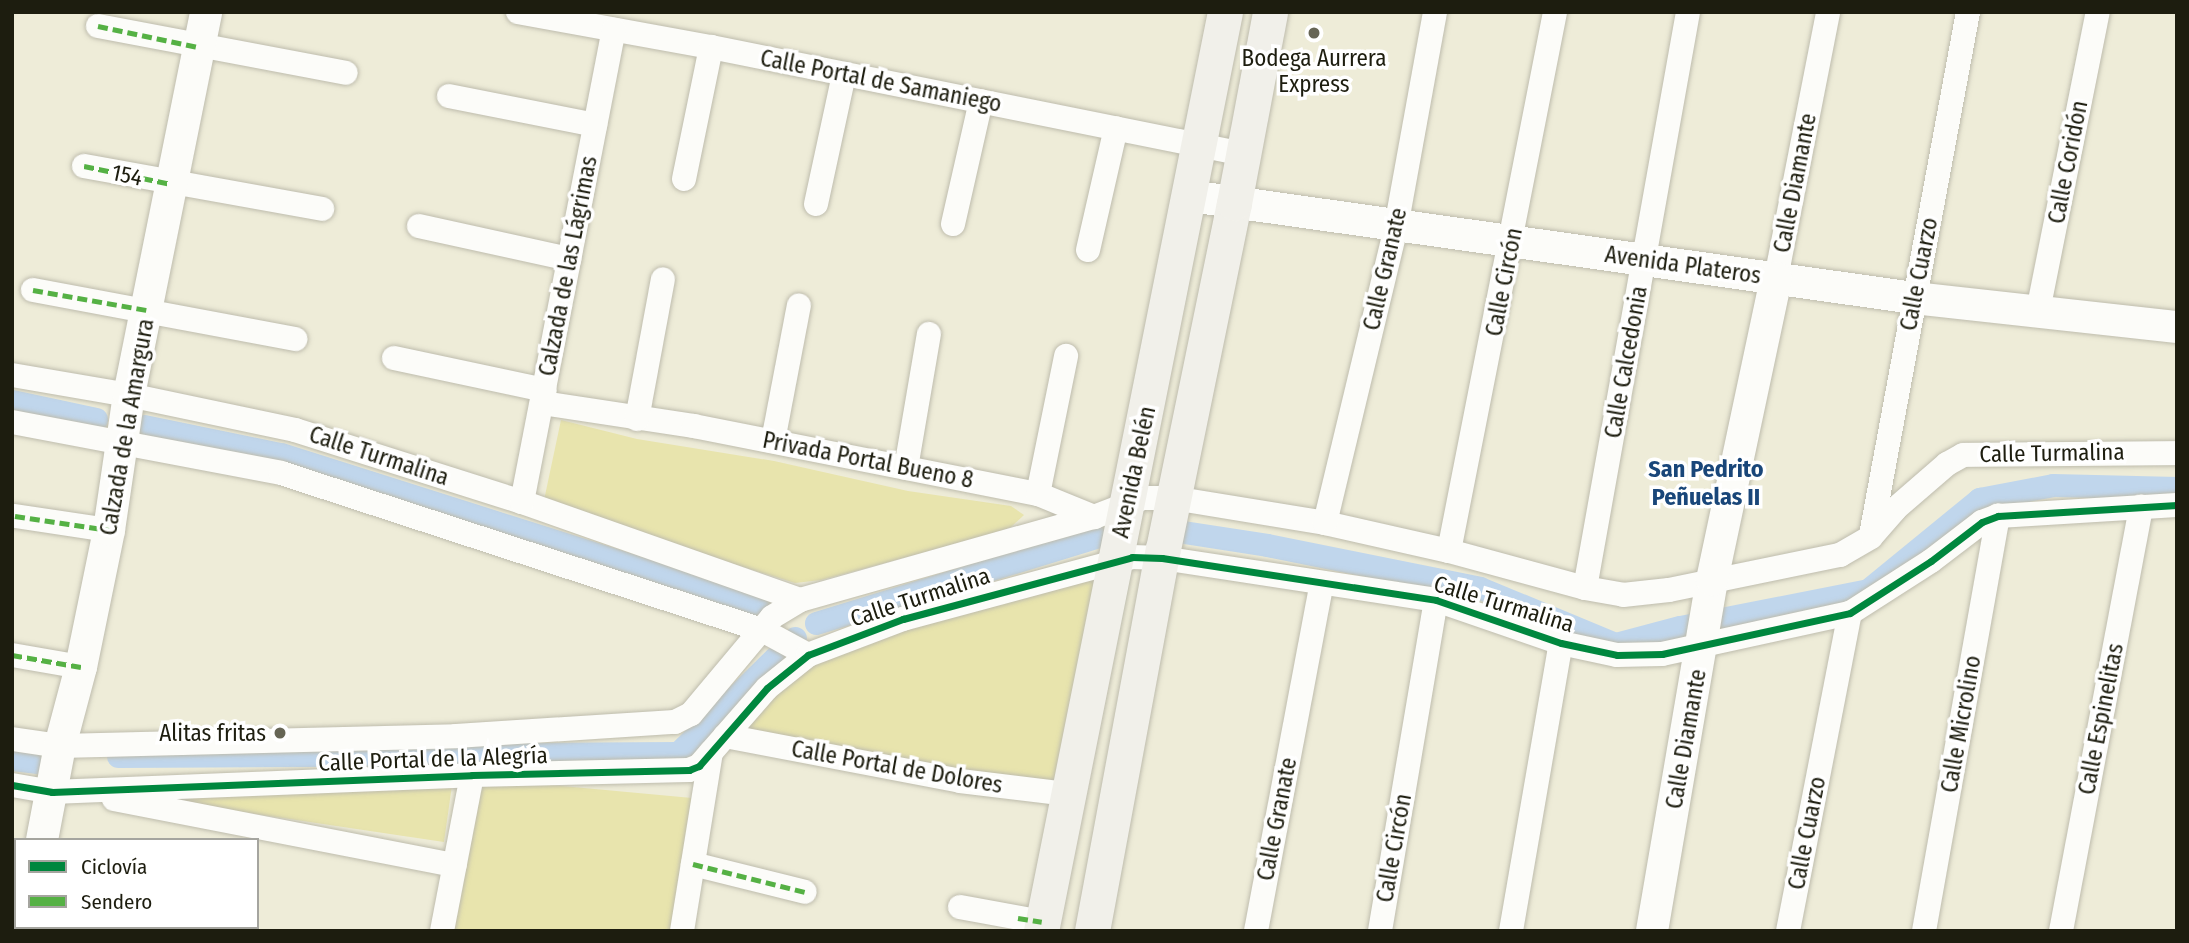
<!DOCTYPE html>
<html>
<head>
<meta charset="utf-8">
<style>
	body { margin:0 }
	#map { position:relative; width:2189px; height:943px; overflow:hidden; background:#eeecd8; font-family:"Fira Sans Condensed",sans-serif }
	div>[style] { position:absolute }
	.green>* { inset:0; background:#e8e4ad }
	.canal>* { height:23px; margin:-11.5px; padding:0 11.5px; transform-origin:11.5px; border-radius:11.5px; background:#c0d6ec }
	.roads { filter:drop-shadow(0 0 2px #bebcad) drop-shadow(0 0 2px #bebcad) }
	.minor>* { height:24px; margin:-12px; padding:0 12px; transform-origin:12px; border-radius:12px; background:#fcfcf9 }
	.tertiary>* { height:32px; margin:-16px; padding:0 16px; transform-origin:16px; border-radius:16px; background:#fcfcf9 }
	.secondary>* { height:35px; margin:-17.5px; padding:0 17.5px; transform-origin:17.5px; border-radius:17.5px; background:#f1f0ea }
	.quiet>* { height:5px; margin-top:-2.5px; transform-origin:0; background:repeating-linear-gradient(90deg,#55b144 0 10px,transparent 0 15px) }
	.cycleway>* { height:7px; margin:-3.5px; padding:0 3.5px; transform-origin:3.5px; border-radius:3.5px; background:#00873e }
	.dots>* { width:19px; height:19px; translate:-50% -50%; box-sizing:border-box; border:4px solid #fff; border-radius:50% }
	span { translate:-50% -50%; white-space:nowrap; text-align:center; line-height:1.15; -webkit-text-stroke:7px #fff; paint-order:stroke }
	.poi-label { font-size:23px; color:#1d1d0f }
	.right { translate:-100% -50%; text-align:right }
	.street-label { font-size:23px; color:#1d1d0f }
	.neighbourhood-label { font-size:24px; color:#194679; font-weight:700 }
	.frame { position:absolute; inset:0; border:14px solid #1d1d0f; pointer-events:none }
	.legend { position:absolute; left:14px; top:838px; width:245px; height:91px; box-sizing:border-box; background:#fff; border:2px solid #a5a59f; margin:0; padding:9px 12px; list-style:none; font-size:21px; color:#1d1d0f }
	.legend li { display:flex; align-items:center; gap:14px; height:35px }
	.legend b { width:35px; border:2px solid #a5a59f }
</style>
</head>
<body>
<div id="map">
	<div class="green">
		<i style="clip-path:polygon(561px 420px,637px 439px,774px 461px,908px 491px,1011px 506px,1024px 515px,1011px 527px,997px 533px,821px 580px,795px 583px,543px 505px)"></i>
		<i style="clip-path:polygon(1098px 577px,1055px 784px,971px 774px,743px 733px,812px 656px)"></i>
		<i style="clip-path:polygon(477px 778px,692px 798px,676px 931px,450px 931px)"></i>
		<i style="clip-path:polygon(452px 785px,444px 842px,134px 796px)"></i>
	</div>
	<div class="canal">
		<i style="left:12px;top:401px;width:86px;rotate:12.1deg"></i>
		<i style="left:144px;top:426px;width:140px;rotate:11.6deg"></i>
		<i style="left:281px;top:454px;width:516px;rotate:17.59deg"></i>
		<i style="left:1177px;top:531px;width:91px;rotate:8.8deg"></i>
		<i style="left:1267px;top:545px;width:217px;rotate:11.4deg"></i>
		<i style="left:1480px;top:588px;width:146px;rotate:22.5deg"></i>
		<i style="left:1615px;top:644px;width:67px;rotate:-14.7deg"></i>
		<i style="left:1680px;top:627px;width:192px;rotate:-11.1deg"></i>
		<i style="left:1868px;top:590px;width:144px;rotate:-39.3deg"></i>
		<i style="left:1979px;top:499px;width:75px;rotate:-10.7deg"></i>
		<i style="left:2053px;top:485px;width:124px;rotate:1.4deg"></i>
		<i style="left:816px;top:623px;width:313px;rotate:-17.1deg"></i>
		<i style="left:118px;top:756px;width:560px;rotate:-0.31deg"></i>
		<i style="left:678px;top:753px;width:164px;rotate:-44.5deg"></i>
		<i style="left:12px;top:759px;width:38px;rotate:7deg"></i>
	</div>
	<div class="roads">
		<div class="minor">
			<i style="left:518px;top:12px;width:196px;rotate:10.3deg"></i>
			<i style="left:711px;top:47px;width:543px;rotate:11.37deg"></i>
			<i style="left:98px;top:26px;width:252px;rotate:10.7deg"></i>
			<i style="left:449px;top:96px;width:149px;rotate:11.2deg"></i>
			<i style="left:84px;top:166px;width:242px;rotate:10.2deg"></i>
			<i style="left:684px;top:179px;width:135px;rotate:-78.4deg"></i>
			<i style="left:816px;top:204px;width:133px;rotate:-77.8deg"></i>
			<i style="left:953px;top:224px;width:126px;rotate:-77.2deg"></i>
			<i style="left:419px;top:226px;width:154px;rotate:12.4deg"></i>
			<i style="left:1088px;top:250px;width:125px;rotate:-77.1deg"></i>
			<i style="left:1776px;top:278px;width:271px;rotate:-78.9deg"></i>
			<i style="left:33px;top:290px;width:267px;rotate:10.6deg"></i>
			<i style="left:2038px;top:311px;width:305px;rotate:-78.7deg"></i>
			<i style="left:394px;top:358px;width:154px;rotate:12deg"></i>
			<i style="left:12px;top:375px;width:119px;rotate:9.7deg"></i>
			<i style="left:129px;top:395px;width:170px;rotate:11.9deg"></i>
			<i style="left:295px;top:430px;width:238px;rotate:17.6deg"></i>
			<i style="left:522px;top:502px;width:295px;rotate:19.4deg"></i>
			<i style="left:800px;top:600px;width:305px;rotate:-15.8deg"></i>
			<i style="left:1094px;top:517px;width:53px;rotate:-21.2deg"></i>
			<i style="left:1143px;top:498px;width:30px"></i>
			<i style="left:1173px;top:498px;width:154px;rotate:9.3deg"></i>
			<i style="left:1325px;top:523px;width:127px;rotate:12.7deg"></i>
			<i style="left:1449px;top:551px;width:141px;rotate:15.2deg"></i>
			<i style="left:1585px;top:588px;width:39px;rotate:10deg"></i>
			<i style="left:1623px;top:595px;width:46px;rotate:-6.2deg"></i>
			<i style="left:1669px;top:590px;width:175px;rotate:-11.6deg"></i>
			<i style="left:1840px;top:555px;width:36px;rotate:-30deg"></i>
			<i style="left:1871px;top:537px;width:37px;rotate:-49deg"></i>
			<i style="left:1895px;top:509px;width:69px;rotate:-40.9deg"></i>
			<i style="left:1947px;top:464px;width:18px;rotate:-29deg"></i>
			<i style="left:1963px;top:455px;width:214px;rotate:-0.5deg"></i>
			<i style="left:542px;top:403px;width:154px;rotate:8.6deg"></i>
			<i style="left:694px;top:426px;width:351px;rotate:11.2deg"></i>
			<i style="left:1038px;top:494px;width:61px;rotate:22.3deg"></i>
			<i style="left:637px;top:419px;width:142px;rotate:-79.5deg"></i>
			<i style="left:12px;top:422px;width:274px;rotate:10.7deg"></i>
			<i style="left:281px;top:473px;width:506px;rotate:18.08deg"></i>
			<i style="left:762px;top:630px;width:52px;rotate:28.5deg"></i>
			<i style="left:773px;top:441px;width:138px;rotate:-79.2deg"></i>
			<i style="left:906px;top:468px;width:136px;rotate:-80.3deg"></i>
			<i style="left:1038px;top:494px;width:141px;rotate:-78.5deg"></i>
			<i style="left:522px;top:502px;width:481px;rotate:-79deg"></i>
			<i style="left:15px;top:516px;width:95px;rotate:8.5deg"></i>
			<i style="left:1325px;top:523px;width:304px;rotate:-76.5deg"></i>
			<i style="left:1396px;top:227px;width:219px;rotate:-79.7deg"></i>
			<i style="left:1871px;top:535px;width:532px;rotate:-79.49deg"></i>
			<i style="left:1449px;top:551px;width:549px;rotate:-78.87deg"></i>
			<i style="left:1585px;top:588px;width:585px;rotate:-79.86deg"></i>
			<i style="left:12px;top:655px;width:70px;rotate:9.9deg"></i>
			<i style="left:725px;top:736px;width:239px;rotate:10.8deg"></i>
			<i style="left:960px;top:781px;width:109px;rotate:6.9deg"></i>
			<i style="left:12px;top:739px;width:49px;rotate:8.3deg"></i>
			<i style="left:60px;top:746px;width:396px;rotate:-1.4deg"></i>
			<i style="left:456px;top:736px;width:219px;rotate:-3.7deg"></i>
			<i style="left:675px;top:722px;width:18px;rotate:-27deg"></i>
			<i style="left:691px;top:714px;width:126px;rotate:-50.1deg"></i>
			<i style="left:772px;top:617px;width:33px;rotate:-31deg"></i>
			<i style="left:12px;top:785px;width:41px;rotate:9.9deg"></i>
			<i style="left:52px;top:792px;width:420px;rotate:-2.3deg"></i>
			<i style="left:472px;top:775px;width:217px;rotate:-1.3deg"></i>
			<i style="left:689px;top:770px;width:11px;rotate:-22deg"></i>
			<i style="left:699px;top:766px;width:103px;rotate:-48.9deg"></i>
			<i style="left:767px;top:688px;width:53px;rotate:-38.8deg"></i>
			<i style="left:808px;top:655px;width:102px;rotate:-20.8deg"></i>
			<i style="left:903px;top:619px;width:237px;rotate:-15.1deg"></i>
			<i style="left:1132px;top:557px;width:30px;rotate:2deg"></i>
			<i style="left:1162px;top:558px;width:277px;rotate:8.7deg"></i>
			<i style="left:1436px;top:600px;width:132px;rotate:19deg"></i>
			<i style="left:1561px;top:643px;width:57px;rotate:12.1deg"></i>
			<i style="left:1617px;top:655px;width:45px;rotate:-1.3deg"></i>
			<i style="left:1662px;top:654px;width:192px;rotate:-12.3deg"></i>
			<i style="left:1850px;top:613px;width:96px;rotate:-32.7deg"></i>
			<i style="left:1931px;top:561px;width:64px;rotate:-37.4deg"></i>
			<i style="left:1982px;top:522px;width:17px;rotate:-21deg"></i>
			<i style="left:1998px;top:516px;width:179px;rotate:-3.5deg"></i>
			<i style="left:114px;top:799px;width:347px;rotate:11deg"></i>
			<i style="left:693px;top:864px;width:115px;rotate:14deg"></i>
			<i style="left:960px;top:907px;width:83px;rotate:10.4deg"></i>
			<i style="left:442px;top:931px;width:159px;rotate:-79.1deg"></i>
			<i style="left:682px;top:931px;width:181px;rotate:-80.8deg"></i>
			<i style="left:1256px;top:931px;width:354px;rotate:-79.3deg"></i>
			<i style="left:1380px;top:931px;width:336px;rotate:-80.4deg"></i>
			<i style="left:1511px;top:931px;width:292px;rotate:-80.2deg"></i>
			<i style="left:1788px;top:931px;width:324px;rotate:-79deg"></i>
			<i style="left:1924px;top:931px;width:422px;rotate:-79.9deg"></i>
			<i style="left:2061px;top:931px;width:432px;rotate:-79.3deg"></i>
		</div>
		<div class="tertiary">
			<i style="left:1190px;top:196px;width:731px;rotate:8.02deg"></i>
			<i style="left:1914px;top:298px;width:265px;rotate:6.3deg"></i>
			<i style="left:42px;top:840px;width:96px;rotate:-79.2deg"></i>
			<i style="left:60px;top:746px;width:82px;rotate:-75.1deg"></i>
			<i style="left:81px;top:667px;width:140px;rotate:-78.4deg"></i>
			<i style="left:109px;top:530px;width:136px;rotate:-81.6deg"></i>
			<i style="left:129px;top:395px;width:391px;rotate:-78.6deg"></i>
			<i style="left:24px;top:931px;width:4px;rotate:-90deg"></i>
			<i style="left:1652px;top:931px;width:356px;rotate:-80.3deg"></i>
			<i style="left:1712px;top:580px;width:309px;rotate:-78deg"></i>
		</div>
		<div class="secondary">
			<i style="left:1041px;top:931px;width:937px;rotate:-78.68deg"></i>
			<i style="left:1092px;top:931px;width:389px;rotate:-79.5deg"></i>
			<i style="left:1163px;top:549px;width:353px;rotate:-78.4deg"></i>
			<i style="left:1234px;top:203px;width:194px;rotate:-79.3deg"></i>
		</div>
	</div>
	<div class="quiet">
		<i style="left:98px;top:26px;width:102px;rotate:11.9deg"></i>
		<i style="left:84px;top:166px;width:89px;rotate:11.7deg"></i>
		<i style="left:33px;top:290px;width:116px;rotate:10deg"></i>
		<i style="left:15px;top:516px;width:95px;rotate:8.5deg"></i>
		<i style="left:12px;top:655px;width:70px;rotate:9.9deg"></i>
		<i style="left:693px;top:864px;width:115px;rotate:14deg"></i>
		<i style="left:1018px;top:918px;width:24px;rotate:9deg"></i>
	</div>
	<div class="cycleway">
		<i style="left:12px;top:785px;width:41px;rotate:9.9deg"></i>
		<i style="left:52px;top:792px;width:420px;rotate:-2.3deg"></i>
		<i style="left:472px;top:775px;width:217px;rotate:-1.3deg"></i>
		<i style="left:689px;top:770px;width:11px;rotate:-22deg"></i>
		<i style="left:699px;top:766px;width:103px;rotate:-48.9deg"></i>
		<i style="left:767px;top:688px;width:53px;rotate:-38.8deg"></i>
		<i style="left:808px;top:655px;width:102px;rotate:-20.8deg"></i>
		<i style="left:903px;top:619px;width:237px;rotate:-15.1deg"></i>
		<i style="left:1132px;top:557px;width:30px;rotate:2deg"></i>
		<i style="left:1162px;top:558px;width:277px;rotate:8.7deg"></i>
		<i style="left:1436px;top:600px;width:132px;rotate:19deg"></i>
		<i style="left:1561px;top:643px;width:57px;rotate:12.1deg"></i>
		<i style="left:1617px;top:655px;width:45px;rotate:-1.3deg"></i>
		<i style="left:1662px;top:654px;width:192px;rotate:-12.3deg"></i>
		<i style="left:1850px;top:613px;width:96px;rotate:-32.7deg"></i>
		<i style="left:1931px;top:561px;width:64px;rotate:-37.4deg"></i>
		<i style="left:1982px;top:522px;width:17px;rotate:-21deg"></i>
		<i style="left:1998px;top:516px;width:179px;rotate:-3.5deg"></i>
	</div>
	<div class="dots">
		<i style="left:1314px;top:33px;background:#666555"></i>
		<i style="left:280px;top:733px;background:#666555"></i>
	</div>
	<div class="poi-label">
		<span style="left:1314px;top:71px">Bodega Aurrera<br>Express</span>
		<span class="right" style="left:266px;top:733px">Alitas fritas</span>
	</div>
	<div class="street-label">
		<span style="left:881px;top:81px;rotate:11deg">Calle Portal de Samaniego</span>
		<span style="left:2068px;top:162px;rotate:-79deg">Calle Coridón</span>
		<span style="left:127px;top:175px;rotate:12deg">154</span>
		<span style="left:1795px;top:183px;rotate:-79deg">Calle Diamante</span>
		<span style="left:1683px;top:265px;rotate:8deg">Avenida Plateros</span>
		<span style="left:568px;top:266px;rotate:-79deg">Calzada de las Lágrimas</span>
		<span style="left:1385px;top:269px;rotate:-77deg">Calle Granate</span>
		<span style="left:1919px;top:274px;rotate:-79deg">Calle Cuarzo</span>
		<span style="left:1504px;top:282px;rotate:-79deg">Calle Circón</span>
		<span style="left:1626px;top:362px;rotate:-80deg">Calle Calcedonia</span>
		<span style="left:127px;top:427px;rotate:-80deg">Calzada de la Amargura</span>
		<span style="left:2052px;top:453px;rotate:-1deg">Calle Turmalina</span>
		<span style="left:379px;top:456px;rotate:18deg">Calle Turmalina</span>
		<span style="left:868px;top:460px;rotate:11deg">Privada Portal Bueno 8</span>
		<span style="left:1134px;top:472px;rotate:-78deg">Avenida Belén</span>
		<span style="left:920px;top:597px;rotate:-18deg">Calle Turmalina</span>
		<span style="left:1504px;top:604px;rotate:17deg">Calle Turmalina</span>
		<span style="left:2101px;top:719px;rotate:-79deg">Calle Espinelitas</span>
		<span style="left:1961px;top:724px;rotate:-80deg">Calle Microlino</span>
		<span style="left:1686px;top:739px;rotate:-80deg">Calle Diamante</span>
		<span style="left:433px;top:759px;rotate:-2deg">Calle Portal de la Alegría</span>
		<span style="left:897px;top:767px;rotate:10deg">Calle Portal de Dolores</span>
		<span style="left:1277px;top:819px;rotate:-79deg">Calle Granate</span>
		<span style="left:1807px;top:833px;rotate:-79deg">Calle Cuarzo</span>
		<span style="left:1394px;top:848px;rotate:-80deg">Calle Circón</span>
	</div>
	<div class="neighbourhood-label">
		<span style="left:1706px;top:484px">San Pedrito<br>Peñuelas II</span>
	</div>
	<div class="frame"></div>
	<ul class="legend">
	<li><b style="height:9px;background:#00873e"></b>Ciclovía</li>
	<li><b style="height:9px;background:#55b144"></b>Sendero</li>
	</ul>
</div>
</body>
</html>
